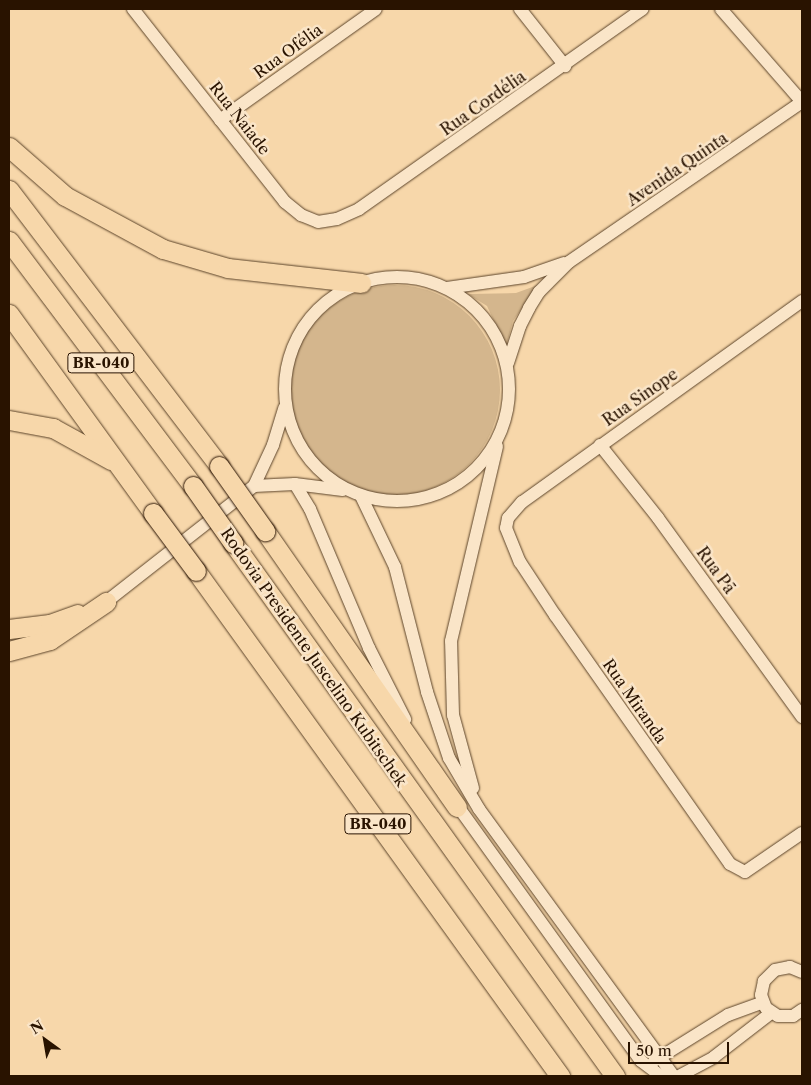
<!DOCTYPE html>
<html>
<head>
<meta charset="utf-8">
<style>
	body { margin:0 }
	#map { position:relative; width:811px; height:1085px; overflow:hidden; background:#f7d7aa; font-family:"Libre Caslon Text",serif }
	div>[style] { position:absolute }
	.green>* { inset:0; background:#d4b68d }
	.round { border-radius:50% }
	.roads { filter:drop-shadow(0 0 1px #5c442a) drop-shadow(0 0 1px #5c442a) }
	.minor>* { height:12px; margin:-6px; padding:0 6px; transform-origin:6px; border-radius:6px; background:#fae5c8 }
	.minor>.ring { margin:-6px; padding:0; box-sizing:content-box; background:none; border:12px solid #fae5c8; border-radius:50% }
	.highway>* { height:19px; margin:-9.5px; padding:0 9.5px; transform-origin:9.5px; border-radius:9.5px; background:#f7d7aa }
	.bridges { filter:drop-shadow(0 0 1px #291300) drop-shadow(0 0 1px #291300) }
	.highway-bridge>* { height:19px; margin:-9.5px; padding:0 9.5px; transform-origin:9.5px; border-radius:9.5px; background:#f7d7aa }
	span { translate:-50% -50%; white-space:nowrap; text-align:center; line-height:1.15; -webkit-text-stroke:5px #fae5c8; paint-order:stroke }
	.shield-label span { padding:1px 4px; background:#fae5c8; border:1px solid; border-radius:4px; -webkit-text-stroke-width:0 }
	.shield-label { font-size:15px; color:#291300; font-weight:700 }
	.street-label { font-size:16px; color:#291300 }
	.frame { position:absolute; inset:0; border:10px solid #291300; pointer-events:none }
	.north { position:absolute; left:20px; top:1015px; width:50px; height:50px; -webkit-text-stroke:4px #fae5c8; paint-order:stroke; rotate:328deg; font-size:14px; font-weight:700; line-height:20px; text-align:center; color:#291300 }
	.north::after { content:''; display:block; margin:auto; width:18px; height:22px; background:#291300; clip-path:polygon(50% 0,100% 100%,50% 72%,0 100%) }
	.scale { position:absolute; left:628px; top:1042px; width:101px; height:22px; box-sizing:border-box; border:2px solid #291300; border-top:0; padding-left:6px; font-size:15px; line-height:18px; white-space:nowrap; color:#291300; -webkit-text-stroke:4px #fae5c8; paint-order:stroke }
</style>
</head>
<body>
<div id="map">
	<div class="green">
		<i class="round" style="left:290px;top:285px;width:210px;height:210px"></i>
		<i style="clip-path:polygon(538px 285px,513px 321px,506px 347px,487px 306px,468px 294px,516px 293px)"></i>
	</div>
	<div class="roads">
		<div class="minor">
			<i style="left:133px;top:9px;width:246px;rotate:51.8deg"></i>
			<i style="left:285px;top:202px;width:21px;rotate:39deg"></i>
			<i style="left:301px;top:215px;width:18px;rotate:22deg"></i>
			<i style="left:318px;top:222px;width:19px;rotate:-9deg"></i>
			<i style="left:337px;top:219px;width:24px;rotate:-24deg"></i>
			<i style="left:359px;top:209px;width:347px;rotate:-35.2deg"></i>
			<i style="left:520px;top:9px;width:73px;rotate:51.7deg"></i>
			<i style="left:721px;top:9px;width:123px;rotate:48.9deg"></i>
			<i style="left:220px;top:120px;width:191px;rotate:-35.4deg"></i>
			<i class="ring" style="left:285px;top:277px;width:212px;height:212px"></i>
			<i style="left:447px;top:288px;width:78px;rotate:-8.1deg"></i>
			<i style="left:524px;top:277px;width:42px;rotate:-19.3deg"></i>
			<i style="left:802px;top:301px;width:345px;rotate:144.3deg"></i>
			<i style="left:522px;top:502px;width:21px;rotate:131deg"></i>
			<i style="left:508px;top:518px;width:10px;rotate:101deg"></i>
			<i style="left:506px;top:528px;width:37px;rotate:68deg"></i>
			<i style="left:520px;top:562px;width:64px;rotate:56.6deg"></i>
			<i style="left:555px;top:615px;width:304px;rotate:54.9deg"></i>
			<i style="left:730px;top:864px;width:17px;rotate:28deg"></i>
			<i style="left:745px;top:872px;width:69px;rotate:-34.4deg"></i>
			<i style="left:508px;top:363px;width:39px;rotate:-72deg"></i>
			<i style="left:520px;top:326px;width:20px;rotate:-63deg"></i>
			<i style="left:529px;top:308px;width:19px;rotate:-58deg"></i>
			<i style="left:539px;top:292px;width:42px;rotate:-45deg"></i>
			<i style="left:569px;top:262px;width:283px;rotate:-34.5deg"></i>
			<i style="left:600px;top:445px;width:93px;rotate:51.5deg"></i>
			<i style="left:658px;top:518px;width:246px;rotate:54.1deg"></i>
			<i style="left:295px;top:484px;width:29px;rotate:59deg"></i>
			<i style="left:310px;top:509px;width:151px;rotate:67deg"></i>
			<i style="left:369px;top:648px;width:80px;rotate:63.1deg"></i>
			<i style="left:254px;top:486px;width:41px;rotate:-2.8deg"></i>
			<i style="left:295px;top:484px;width:48px;rotate:7.1deg"></i>
			<i style="left:361px;top:496px;width:79px;rotate:64.4deg"></i>
			<i style="left:395px;top:567px;width:129px;rotate:75.6deg"></i>
			<i style="left:427px;top:692px;width:70px;rotate:71.6deg"></i>
			<i style="left:449px;top:758px;width:59px;rotate:59.5deg"></i>
			<i style="left:479px;top:809px;width:331px;rotate:53.9deg"></i>
			<i style="left:106px;top:602px;width:188px;rotate:-38.1deg"></i>
			<i style="left:254px;top:486px;width:45px;rotate:-65.1deg"></i>
			<i style="left:273px;top:445px;width:39px;rotate:-73deg"></i>
			<i style="left:473px;top:788px;width:76px;rotate:-105.3deg"></i>
			<i style="left:453px;top:715px;width:74px;rotate:-91.5deg"></i>
			<i style="left:451px;top:641px;width:200px;rotate:-76.7deg"></i>
			<i style="left:454px;top:801px;width:320px;rotate:54.3deg"></i>
			<i style="left:641px;top:1061px;width:25px;rotate:37deg"></i>
			<i style="left:802px;top:972px;width:13px;rotate:-157deg"></i>
			<i style="left:790px;top:967px;width:15px;rotate:169deg"></i>
			<i style="left:775px;top:970px;width:16px;rotate:135deg"></i>
			<i style="left:764px;top:981px;width:14px;rotate:102deg"></i>
			<i style="left:761px;top:995px;width:14px;rotate:69deg"></i>
			<i style="left:766px;top:1008px;width:14px;rotate:34deg"></i>
			<i style="left:778px;top:1016px;width:15px"></i>
			<i style="left:793px;top:1016px;width:11px;rotate:-34deg"></i>
			<i style="left:654px;top:1061px;width:87px;rotate:-31.9deg"></i>
			<i style="left:728px;top:1015px;width:37px;rotate:-20deg"></i>
			<i style="left:679px;top:1076px;width:40px;rotate:-28deg"></i>
			<i style="left:714px;top:1057px;width:72px;rotate:-37.7deg"></i>
		</div>
		<div class="highway">
			<i style="left:9px;top:147px;width:74px;rotate:41.2deg"></i>
			<i style="left:65px;top:196px;width:111px;rotate:28.4deg"></i>
			<i style="left:163px;top:249px;width:68px;rotate:16.3deg"></i>
			<i style="left:228px;top:268px;width:134px;rotate:6.4deg"></i>
			<i style="left:9px;top:190px;width:347px;rotate:52.7deg"></i>
			<i style="left:9px;top:241px;width:306px;rotate:53.1deg"></i>
			<i style="left:9px;top:314px;width:246px;rotate:54.1deg"></i>
			<i style="left:9px;top:420px;width:45px;rotate:10.3deg"></i>
			<i style="left:53px;top:428px;width:66px;rotate:28.9deg"></i>
			<i style="left:265px;top:531px;width:336px;rotate:55.2deg"></i>
			<i style="left:233px;top:543px;width:656px;rotate:54.37deg"></i>
			<i style="left:196px;top:571px;width:623px;rotate:54.22deg"></i>
			<i style="left:9px;top:629px;width:41px;rotate:-7deg"></i>
			<i style="left:50px;top:624px;width:29px;rotate:-20deg"></i>
			<i style="left:9px;top:651px;width:42px;rotate:-15deg"></i>
			<i style="left:50px;top:640px;width:68px;rotate:-34.2deg"></i>
		</div>
	</div>
	<div class="bridges">
		<div class="highway-bridge">
			<i style="left:219px;top:466px;width:80px;rotate:54.7deg"></i>
			<i style="left:193px;top:486px;width:70px;rotate:54.9deg"></i>
			<i style="left:153px;top:513px;width:72px;rotate:53.4deg"></i>
		</div>
	</div>
	<div class="shield-label">
		<span style="left:101px;top:363px">BR-040</span>
		<span style="left:378px;top:824px">BR-040</span>
	</div>
	<div class="street-label">
		<span style="left:288px;top:51px;rotate:-36deg">Rua Ofélia</span>
		<span style="left:483px;top:103px;rotate:-35deg">Rua Cordélia</span>
		<span style="left:240px;top:118px;rotate:52deg">Rua Naiade</span>
		<span style="left:677px;top:169px;rotate:-34deg">Avenida Quinta</span>
		<span style="left:640px;top:397px;rotate:-35deg">Rua Sinope</span>
		<span style="left:716px;top:570px;rotate:54deg">Rua Pã</span>
		<span style="left:314px;top:657px;rotate:55deg">Rodovia Presidente Juscelino Kubitschek</span>
		<span style="left:635px;top:701px;rotate:55deg">Rua Miranda</span>
	</div>
	<div class="frame"></div>
	<div class="north">N</div>
	<div class="scale">50 m</div>
</div>
</body>
</html>
